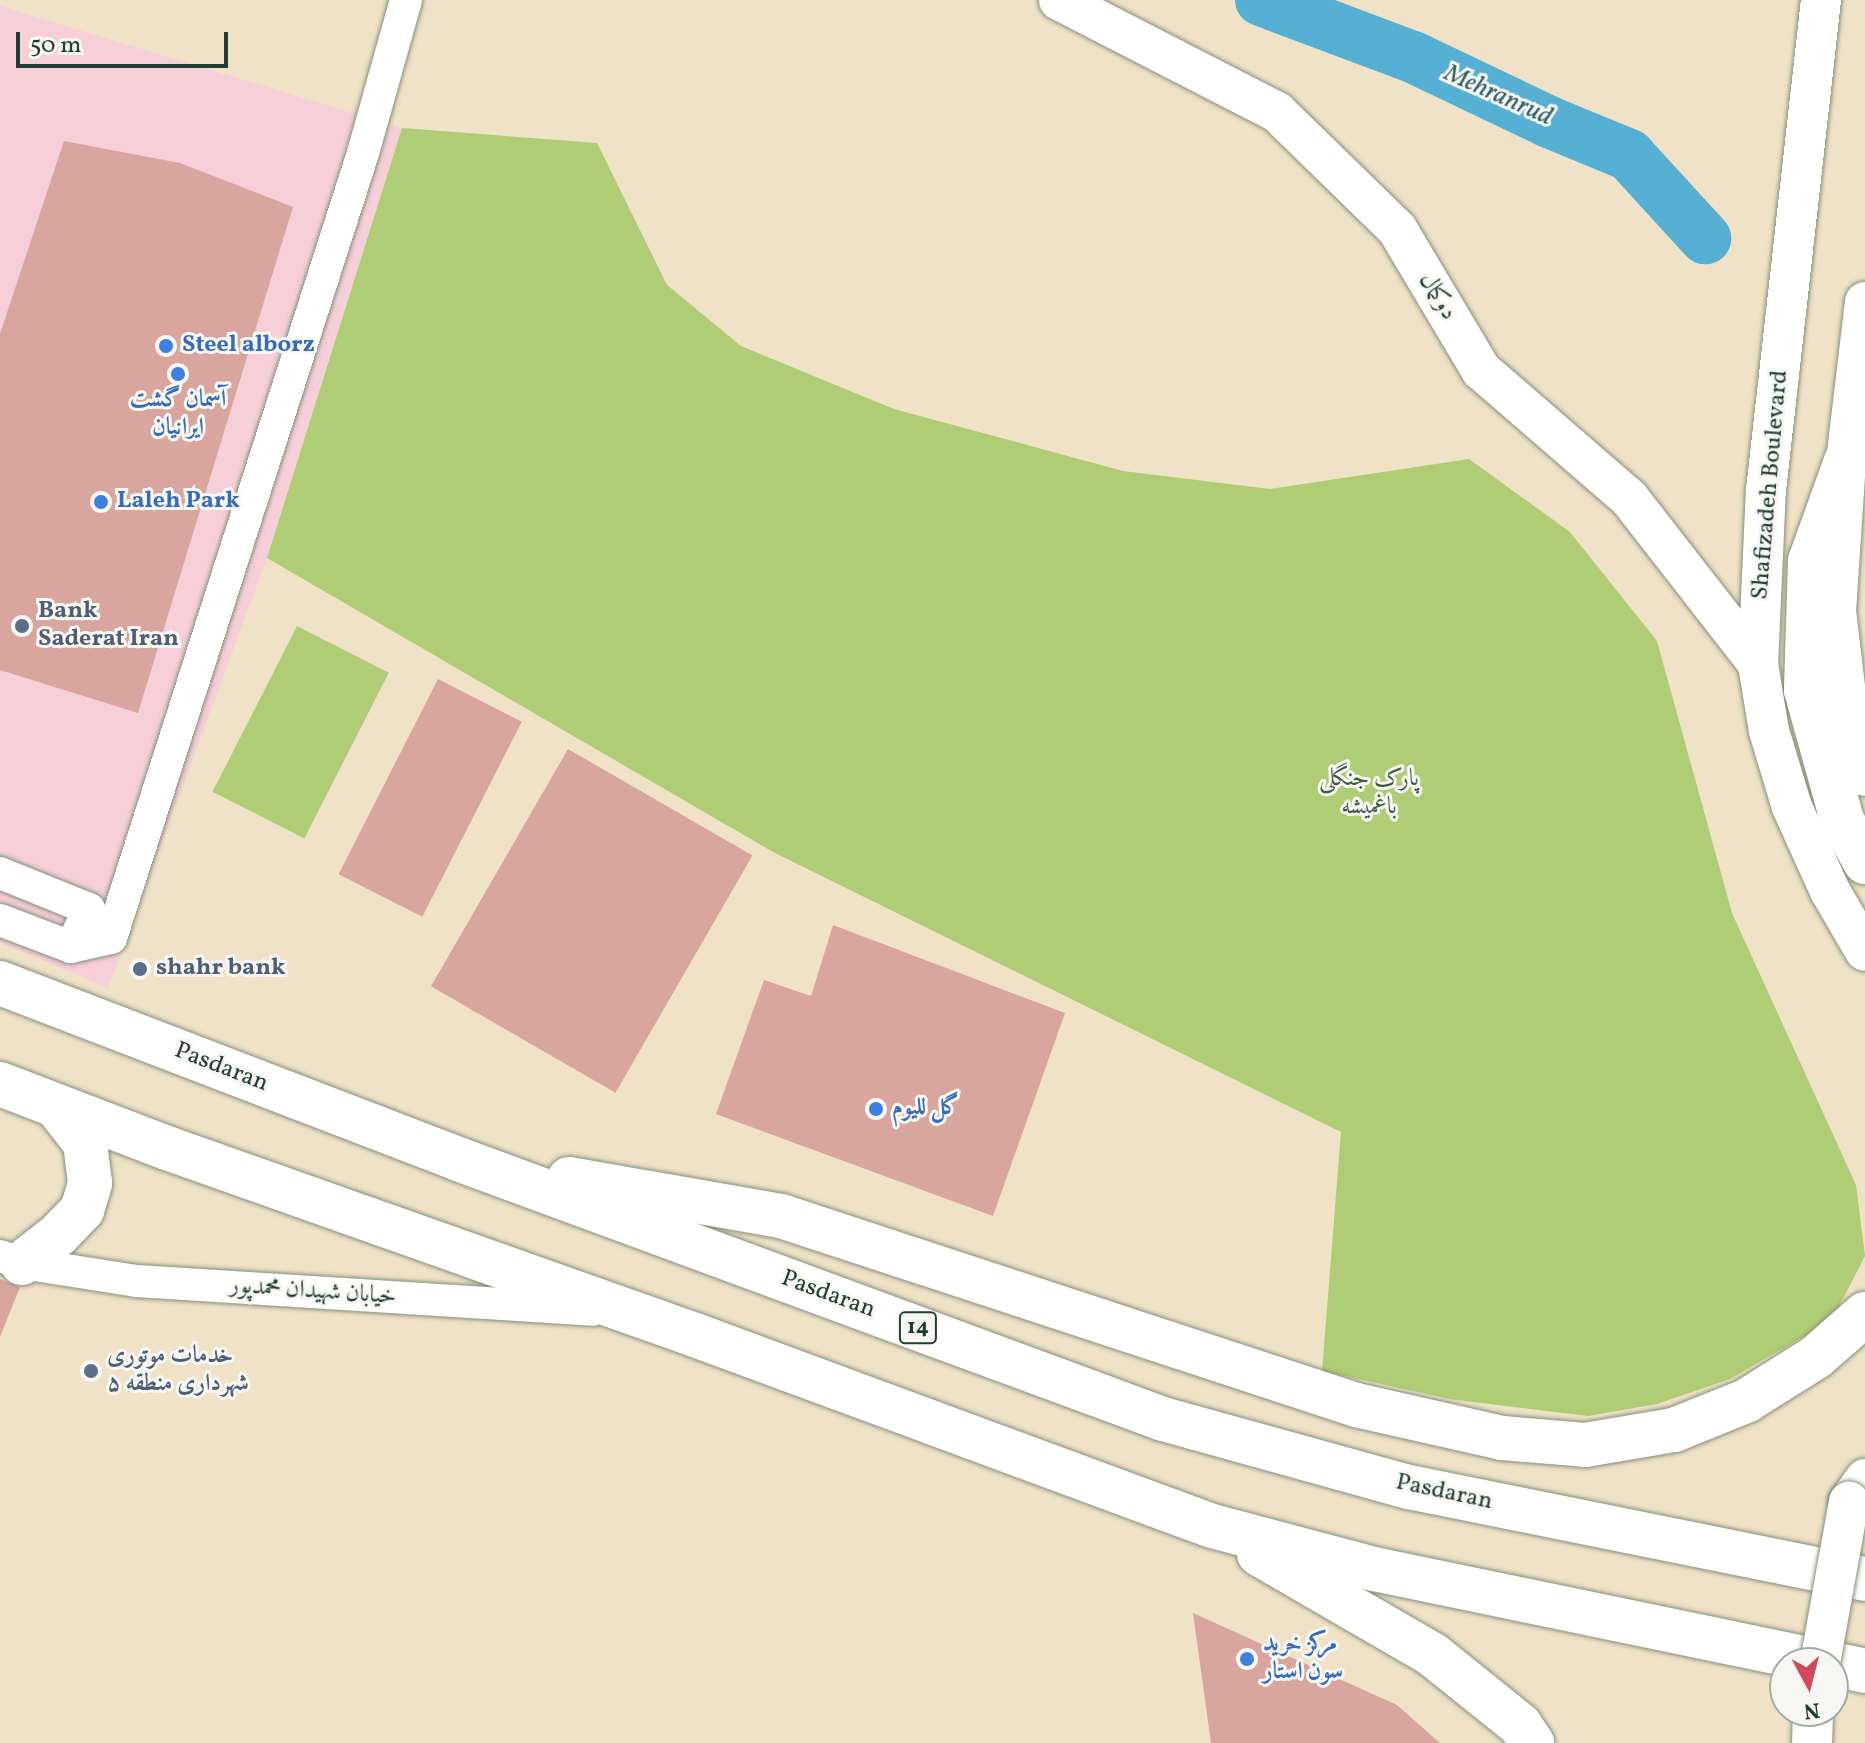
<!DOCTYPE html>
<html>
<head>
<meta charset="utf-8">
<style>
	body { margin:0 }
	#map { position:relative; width:1865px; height:1743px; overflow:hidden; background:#efe2c6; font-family:Vollkorn,Amiri,serif }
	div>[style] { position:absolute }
	.built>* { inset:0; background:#f6cfd9 }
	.green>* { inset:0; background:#afcd74; transform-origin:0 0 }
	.river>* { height:52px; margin:-26px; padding:0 26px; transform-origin:26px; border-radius:26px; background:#55b0d3 }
	.building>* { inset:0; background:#d9a69f; transform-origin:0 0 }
	.roads { filter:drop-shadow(0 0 2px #87907d) drop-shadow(0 0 2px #87907d) }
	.minor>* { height:32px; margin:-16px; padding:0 16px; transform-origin:16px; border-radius:16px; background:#fff }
	.major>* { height:40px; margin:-20px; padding:0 20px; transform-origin:20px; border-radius:20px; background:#fff }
	.highway>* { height:44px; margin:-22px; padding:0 22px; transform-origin:22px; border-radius:22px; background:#fff }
	.bridges { filter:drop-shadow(0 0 2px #87907d) drop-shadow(0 0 2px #87907d) }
	.major-bridge>* { height:40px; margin:-20px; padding:0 20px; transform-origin:20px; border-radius:20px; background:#fff }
	.dots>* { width:22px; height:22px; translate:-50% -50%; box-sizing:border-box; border:4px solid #f6f6f2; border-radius:50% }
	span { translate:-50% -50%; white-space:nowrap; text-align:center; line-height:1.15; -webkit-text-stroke:6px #f6f6f2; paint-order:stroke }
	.shield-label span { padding:2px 6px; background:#f6f6f2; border:2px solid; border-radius:6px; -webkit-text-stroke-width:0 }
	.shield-label { font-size:22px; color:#1f3d34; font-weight:700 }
	.street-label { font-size:24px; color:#1f3d34 }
	.shop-label { font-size:24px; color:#366cbe; font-weight:700 }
	.left { translate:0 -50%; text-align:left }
	.service-label { font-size:24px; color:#4e5e75; font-weight:700 }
	.park-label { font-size:24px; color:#3c5a41 }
	.water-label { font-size:26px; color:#2f6064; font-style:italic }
	.north { position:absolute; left:1769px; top:1647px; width:80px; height:80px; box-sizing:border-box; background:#f6f6f2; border:2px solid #a0aca6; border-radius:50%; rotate:173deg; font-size:22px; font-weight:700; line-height:32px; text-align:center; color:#1f3d34 }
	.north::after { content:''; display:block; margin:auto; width:28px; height:36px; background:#d1495b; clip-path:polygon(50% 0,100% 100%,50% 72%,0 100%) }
	.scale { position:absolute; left:16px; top:32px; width:212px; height:36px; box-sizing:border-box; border:4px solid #1f3d34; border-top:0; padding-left:10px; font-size:24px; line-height:28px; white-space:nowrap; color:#1f3d34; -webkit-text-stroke:6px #f6f6f2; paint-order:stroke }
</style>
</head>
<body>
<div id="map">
	<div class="built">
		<i style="clip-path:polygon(0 6px,402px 128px,267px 558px,108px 988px,0 942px)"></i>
	</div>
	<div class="green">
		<i style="clip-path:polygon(402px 128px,597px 143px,667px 285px,741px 346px,894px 409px,1123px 471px,1270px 489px,1469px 459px,1570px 532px,1657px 641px,1732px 913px,1856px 1185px,1865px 1256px,1832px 1320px,1730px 1379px,1657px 1404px,1588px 1416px,1449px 1399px,1322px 1371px,1341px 1132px,773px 852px,267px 558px)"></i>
		<i style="left:297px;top:626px;width:103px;height:186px;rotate:27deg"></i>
	</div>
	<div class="river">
		<i style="left:1261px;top:0;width:162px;rotate:20.6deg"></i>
		<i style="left:1413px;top:57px;width:151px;rotate:25.5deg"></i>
		<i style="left:1549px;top:122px;width:87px;rotate:22.4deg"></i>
		<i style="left:1629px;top:155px;width:113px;rotate:47.5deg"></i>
	</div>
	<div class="building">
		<i style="clip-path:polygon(64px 141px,180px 163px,293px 207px,138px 713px,0 670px,0 334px)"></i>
		<i style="left:438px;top:679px;width:94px;height:219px;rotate:27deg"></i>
		<i style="left:568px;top:749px;width:213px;height:274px;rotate:30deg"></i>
		<i style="clip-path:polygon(833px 925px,1065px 1013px,993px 1216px,716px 1114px,764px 980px,811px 996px)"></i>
		<i style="clip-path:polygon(0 1279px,20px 1287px,0 1337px)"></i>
		<i style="clip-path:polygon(1193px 1613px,1397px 1705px,1440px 1743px,1211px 1743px)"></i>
	</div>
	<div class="roads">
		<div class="minor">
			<i style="left:0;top:873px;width:96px;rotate:22deg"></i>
			<i style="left:89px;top:909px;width:42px;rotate:115.3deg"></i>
			<i style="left:0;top:920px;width:76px;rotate:20.8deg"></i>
			<i style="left:71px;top:947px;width:41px;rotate:-12.7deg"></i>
			<i style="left:111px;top:938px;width:824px;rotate:-72.2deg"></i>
			<i style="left:363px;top:153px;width:159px;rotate:-74.3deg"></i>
			<i style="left:0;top:1256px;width:23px;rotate:18deg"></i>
			<i style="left:22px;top:1263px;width:116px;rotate:8.9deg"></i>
			<i style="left:137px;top:1281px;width:457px;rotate:3.6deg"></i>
		</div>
		<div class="major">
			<i style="left:1059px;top:0;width:245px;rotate:27.2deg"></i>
			<i style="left:1277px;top:112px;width:168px;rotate:44.3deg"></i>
			<i style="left:1397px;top:229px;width:164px;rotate:59.2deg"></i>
			<i style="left:1481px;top:370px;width:196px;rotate:40.9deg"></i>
			<i style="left:1629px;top:498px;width:210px;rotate:52.1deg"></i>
			<i style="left:1821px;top:0;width:491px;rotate:96.4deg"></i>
			<i style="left:1766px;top:488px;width:176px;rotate:92.6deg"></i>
			<i style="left:1758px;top:664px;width:68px;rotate:80.7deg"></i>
			<i style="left:1769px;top:731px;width:79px;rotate:73.2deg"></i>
			<i style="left:1792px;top:807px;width:92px;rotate:65.7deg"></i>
			<i style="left:1830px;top:891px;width:69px;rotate:59.7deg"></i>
			<i style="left:1865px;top:302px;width:160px;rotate:96.8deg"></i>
			<i style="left:1846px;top:461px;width:150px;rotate:93.8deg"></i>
			<i style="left:1836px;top:611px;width:102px;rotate:83.2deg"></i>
			<i style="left:1848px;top:712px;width:66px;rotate:75.1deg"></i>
			<i style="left:1849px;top:1502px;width:28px;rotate:-55deg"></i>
			<i style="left:1812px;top:1743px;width:32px;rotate:-88deg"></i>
		</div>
		<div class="highway">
			<i style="left:1846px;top:461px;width:106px;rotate:109.8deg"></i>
			<i style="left:1810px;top:561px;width:129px;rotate:91.8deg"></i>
			<i style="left:1806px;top:690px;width:135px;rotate:74.5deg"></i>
			<i style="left:1842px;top:820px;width:48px;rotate:61.3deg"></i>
			<i style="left:0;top:983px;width:491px;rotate:21deg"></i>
			<i style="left:458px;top:1159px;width:751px;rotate:20.24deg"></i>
			<i style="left:1163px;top:1419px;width:255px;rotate:15.5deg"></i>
			<i style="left:1409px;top:1487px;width:465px;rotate:11.4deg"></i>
			<i style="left:0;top:1084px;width:179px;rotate:21deg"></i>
			<i style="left:167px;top:1148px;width:560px;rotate:19.5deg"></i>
			<i style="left:695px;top:1335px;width:551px;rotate:20.28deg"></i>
			<i style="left:1212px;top:1526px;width:168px;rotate:14.9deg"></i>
			<i style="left:1374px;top:1569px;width:464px;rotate:11.7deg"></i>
			<i style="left:569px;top:1179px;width:215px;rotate:9.9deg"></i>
			<i style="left:781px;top:1216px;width:605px;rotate:18.2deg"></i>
			<i style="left:1356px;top:1405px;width:150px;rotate:12.7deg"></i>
			<i style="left:1502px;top:1438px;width:83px;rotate:4.8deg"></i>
			<i style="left:1585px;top:1445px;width:90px;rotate:-9.6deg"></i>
			<i style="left:1674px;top:1430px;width:78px;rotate:-21.9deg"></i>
			<i style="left:1746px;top:1401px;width:83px;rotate:-32.2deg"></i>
			<i style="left:1816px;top:1357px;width:65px;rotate:-41.3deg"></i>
			<i style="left:22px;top:1263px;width:46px;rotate:-37.9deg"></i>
			<i style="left:58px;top:1235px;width:35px;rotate:-46deg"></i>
			<i style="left:82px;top:1210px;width:28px;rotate:-73deg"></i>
			<i style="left:90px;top:1183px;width:40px;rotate:-97.1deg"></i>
			<i style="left:85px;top:1143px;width:47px;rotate:-128.1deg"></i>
			<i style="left:1259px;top:1554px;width:201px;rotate:30.1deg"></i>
			<i style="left:1433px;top:1655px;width:112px;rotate:38.8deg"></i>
			<i style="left:1520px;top:1725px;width:22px;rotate:56deg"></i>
			<i style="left:1833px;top:1664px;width:33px;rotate:12deg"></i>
		</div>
	</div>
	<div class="bridges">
		<div class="major-bridge">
			<i style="left:1820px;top:1663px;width:164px;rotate:-79.8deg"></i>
		</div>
	</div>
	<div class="dots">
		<i style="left:166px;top:346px;background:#3f7fe0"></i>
		<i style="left:178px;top:374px;background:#3f7fe0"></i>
		<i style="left:101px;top:502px;background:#3f7fe0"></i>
		<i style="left:22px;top:626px;background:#5c6f8a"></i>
		<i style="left:140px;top:969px;background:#5c6f8a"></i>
		<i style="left:876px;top:1109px;background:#3f7fe0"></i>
		<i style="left:91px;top:1371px;background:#5c6f8a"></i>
		<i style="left:1247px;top:1659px;background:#3f7fe0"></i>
	</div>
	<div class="shield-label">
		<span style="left:918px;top:1328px">14</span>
	</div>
	<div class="street-label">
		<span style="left:1437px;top:297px;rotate:59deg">دوکمال</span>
		<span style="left:1771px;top:485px;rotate:-85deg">Shafizadeh Boulevard</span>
		<span style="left:221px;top:1068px;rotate:21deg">Pasdaran</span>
		<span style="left:313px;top:1292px;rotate:4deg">خیابان شهیدان محمدپور</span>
		<span style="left:828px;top:1295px;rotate:20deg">Pasdaran</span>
		<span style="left:1444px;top:1493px;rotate:12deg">Pasdaran</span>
	</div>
	<div class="shop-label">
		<span class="left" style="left:182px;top:346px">Steel alborz</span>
		<span style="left:178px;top:415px">آسمان گشت<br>ایرانیان</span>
		<span class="left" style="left:117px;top:502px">Laleh Park</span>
		<span class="left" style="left:892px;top:1109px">گل للیوم</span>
		<span class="left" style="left:1263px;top:1659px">مرکز خرید<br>سون استار</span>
	</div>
	<div class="service-label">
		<span class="left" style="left:38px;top:626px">Bank<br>Saderat Iran</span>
		<span class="left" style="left:156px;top:969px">shahr bank</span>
		<span class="left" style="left:107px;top:1371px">خدمات موتوری<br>شهرداری منطقه ۵</span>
	</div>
	<div class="park-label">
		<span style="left:1369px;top:794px">پارک جنگلی<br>باغمیشه</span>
	</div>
	<div class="water-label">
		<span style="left:1498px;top:96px;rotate:24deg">Mehranrud</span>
	</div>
	<div class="north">N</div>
	<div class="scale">50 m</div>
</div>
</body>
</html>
